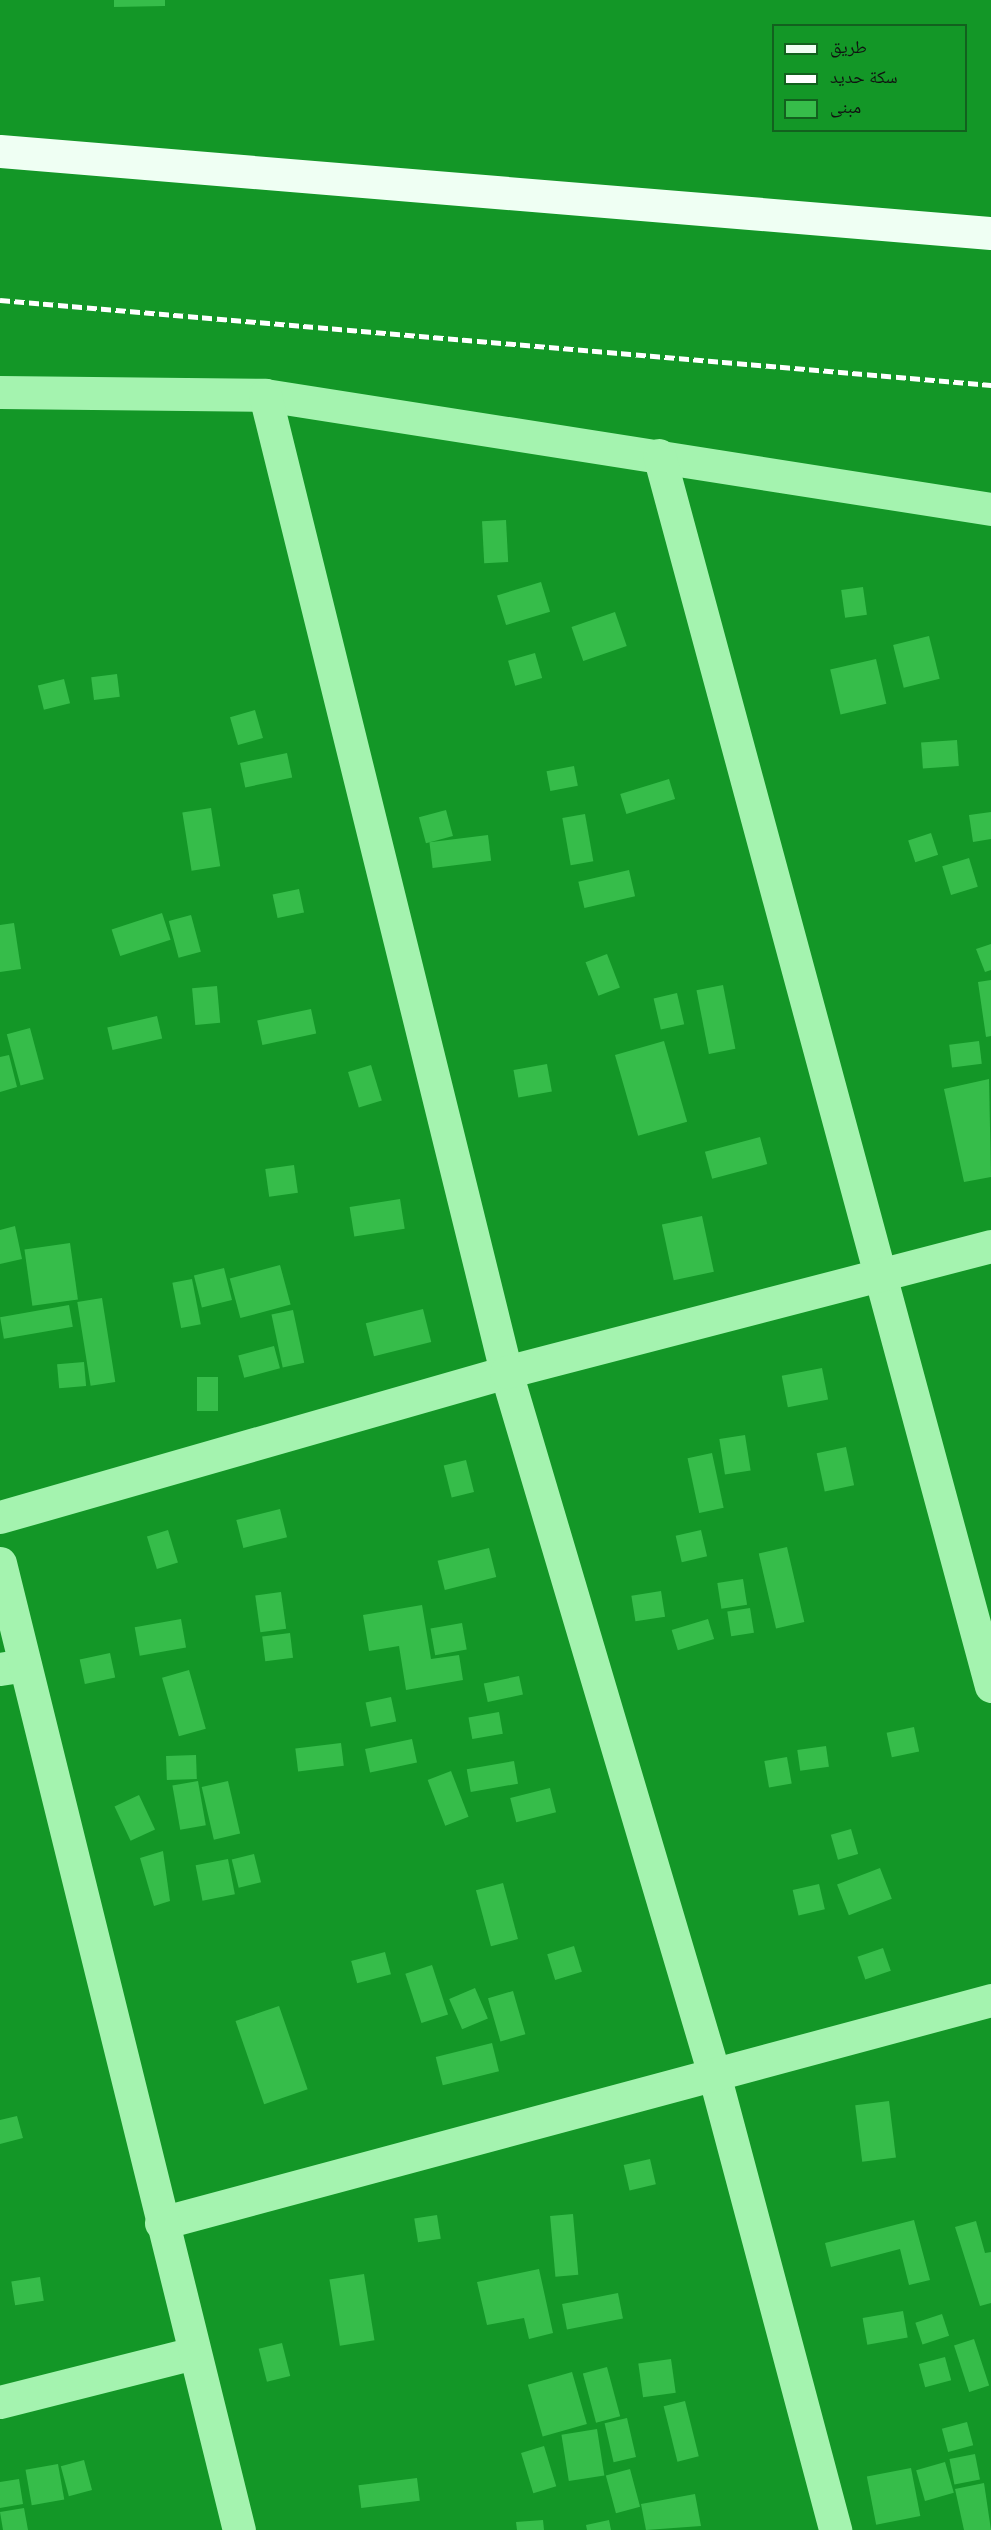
<!DOCTYPE html>
<html>
<head>
<meta charset="utf-8">
<style>
	body { margin:0 }
	#map { position:relative; width:991px; height:2530px; overflow:hidden; background:#139727; font-family:Raleway,"Noto Naskh Arabic",sans-serif }
	div>[style] { position:absolute }
	.building>* { inset:0; background:#36bd4a; transform-origin:0 0 }
	.minor>* { height:33px; margin:-16.5px; padding:0 16.5px; transform-origin:16.5px; border-radius:16.5px; background:#a4f3af }
	.tertiary>* { height:33px; margin:-16.5px; padding:0 16.5px; transform-origin:16.5px; border-radius:16.5px; background:#a4f3af }
	.primary>* { height:33px; margin:-16.5px; padding:0 16.5px; transform-origin:16.5px; border-radius:16.5px; background:#effff3 }
	.rail>* { height:4.5px; margin-top:-2.25px; transform-origin:0; background:repeating-linear-gradient(90deg,#fff 0 10px,transparent 0 14.5px) }
	span { translate:-50% -50%; white-space:nowrap; text-align:center; line-height:1.15; -webkit-text-stroke:6px #139727; paint-order:stroke }
	.legend { position:absolute; left:772px; top:24px; width:195px; height:108px; box-sizing:border-box; background:#139727; border:2px solid #12611e; margin:0; padding:8px 10px; list-style:none; font-size:18px; color:#111 }
	.legend li { display:flex; align-items:center; gap:12px; height:30px }
	.legend b { width:30px; border:2px solid #12611e }
</style>
</head>
<body>
<div id="map">
	<div class="building">
		<i style="clip-path:polygon(114px 0,165px 0,165px 6px,114px 7px)"></i>
		<i style="left:506px;top:520px;width:42px;height:24px;rotate:87deg"></i>
		<i style="left:541px;top:582px;width:31px;height:46px;rotate:73deg"></i>
		<i style="left:863px;top:587px;width:28px;height:22px;rotate:82deg"></i>
		<i style="left:615px;top:612px;width:36px;height:46px;rotate:71deg"></i>
		<i style="left:929px;top:636px;width:44px;height:37px;rotate:76deg"></i>
		<i style="left:535px;top:653px;width:26px;height:28px;rotate:74deg"></i>
		<i style="left:876px;top:659px;width:46px;height:47px;rotate:77deg"></i>
		<i style="left:117px;top:674px;width:23px;height:26px;rotate:83deg"></i>
		<i style="left:64px;top:679px;width:25px;height:27px;rotate:76deg"></i>
		<i style="left:255px;top:710px;width:29px;height:26px;rotate:74deg"></i>
		<i style="left:957px;top:740px;width:26px;height:36px;rotate:86deg"></i>
		<i style="left:287px;top:753px;width:25px;height:48px;rotate:78deg"></i>
		<i style="left:574px;top:766px;width:20px;height:28px;rotate:79deg"></i>
		<i style="left:669px;top:779px;width:21px;height:51px;rotate:73deg"></i>
		<i style="left:211px;top:808px;width:59px;height:29px;rotate:81deg"></i>
		<i style="left:446px;top:810px;width:27px;height:28px;rotate:75deg"></i>
		<i style="clip-path:polygon(991px 812px,991px 839px,973px 842px,969px 815px)"></i>
		<i style="left:585px;top:814px;width:48px;height:23px;rotate:80deg"></i>
		<i style="left:931px;top:833px;width:23px;height:24px;rotate:72deg"></i>
		<i style="left:488px;top:835px;width:26px;height:59px;rotate:83deg"></i>
		<i style="left:969px;top:858px;width:30px;height:28px;rotate:73deg"></i>
		<i style="left:629px;top:870px;width:27px;height:52px;rotate:77deg"></i>
		<i style="left:299px;top:889px;width:24px;height:27px;rotate:78deg"></i>
		<i style="left:162px;top:913px;width:28px;height:53px;rotate:72deg"></i>
		<i style="left:191px;top:915px;width:38px;height:23px;rotate:75deg"></i>
		<i style="clip-path:polygon(14px 923px,21px 969px,0 972px,0 925px)"></i>
		<i style="clip-path:polygon(991px 944px,991px 970px,985px 972px,976px 949px)"></i>
		<i style="left:607px;top:954px;width:36px;height:23px;rotate:69deg"></i>
		<i style="clip-path:polygon(991px 980px,991px 1036px,986px 1037px,978px 982px)"></i>
		<i style="left:723px;top:985px;width:65px;height:27px;rotate:79deg"></i>
		<i style="left:217px;top:986px;width:37px;height:25px;rotate:85deg"></i>
		<i style="left:677px;top:993px;width:32px;height:24px;rotate:77deg"></i>
		<i style="left:311px;top:1009px;width:25px;height:55px;rotate:78deg"></i>
		<i style="left:157px;top:1016px;width:23px;height:51px;rotate:77deg"></i>
		<i style="left:30px;top:1028px;width:53px;height:24px;rotate:75deg"></i>
		<i style="left:664px;top:1041px;width:84px;height:51px;rotate:74deg"></i>
		<i style="left:979px;top:1041px;width:23px;height:30px;rotate:83deg"></i>
		<i style="clip-path:polygon(9px 1055px,17px 1087px,0 1092px,0 1057px)"></i>
		<i style="left:547px;top:1064px;width:28px;height:34px;rotate:80deg"></i>
		<i style="left:371px;top:1065px;width:37px;height:24px;rotate:73deg"></i>
		<i style="clip-path:polygon(989px 1079px,991px 1177px,964px 1182px,944px 1089px)"></i>
		<i style="left:760px;top:1137px;width:28px;height:57px;rotate:75deg"></i>
		<i style="left:294px;top:1165px;width:28px;height:29px;rotate:82deg"></i>
		<i style="left:400px;top:1199px;width:30px;height:51px;rotate:81deg"></i>
		<i style="left:702px;top:1216px;width:57px;height:41px;rotate:78deg"></i>
		<i style="clip-path:polygon(15px 1226px,22px 1259px,0 1264px,0 1230px)"></i>
		<i style="left:70px;top:1243px;width:57px;height:46px;rotate:82deg"></i>
		<i style="left:280px;top:1265px;width:41px;height:52px;rotate:75deg"></i>
		<i style="left:224px;top:1268px;width:33px;height:31px;rotate:76deg"></i>
		<i style="left:192px;top:1279px;width:46px;height:20px;rotate:79deg"></i>
		<i style="left:102px;top:1298px;width:85px;height:25px;rotate:81deg"></i>
		<i style="left:69px;top:1305px;width:22px;height:70px;rotate:80deg"></i>
		<i style="left:423px;top:1309px;width:34px;height:59px;rotate:76deg"></i>
		<i style="left:293px;top:1310px;width:54px;height:22px;rotate:78deg"></i>
		<i style="left:274px;top:1346px;width:23px;height:37px;rotate:75deg"></i>
		<i style="left:84px;top:1362px;width:24px;height:27px;rotate:85deg"></i>
		<i style="left:822px;top:1368px;width:32px;height:41px;rotate:79deg"></i>
		<i style="left:197px;top:1377px;width:21px;height:34px"></i>
		<i style="left:745px;top:1435px;width:36px;height:26px;rotate:81deg"></i>
		<i style="left:846px;top:1447px;width:39px;height:30px;rotate:78deg"></i>
		<i style="left:712px;top:1453px;width:56px;height:25px;rotate:78deg"></i>
		<i style="left:466px;top:1460px;width:33px;height:23px;rotate:76deg"></i>
		<i style="left:280px;top:1509px;width:29px;height:45px;rotate:76deg"></i>
		<i style="left:168px;top:1530px;width:34px;height:22px;rotate:73deg"></i>
		<i style="left:701px;top:1530px;width:27px;height:26px;rotate:77deg"></i>
		<i style="left:787px;top:1547px;width:77px;height:29px;rotate:77deg"></i>
		<i style="left:489px;top:1548px;width:30px;height:53px;rotate:76deg"></i>
		<i style="left:743px;top:1579px;width:26px;height:26px;rotate:81deg"></i>
		<i style="left:661px;top:1591px;width:26px;height:30px;rotate:81deg"></i>
		<i style="left:281px;top:1592px;width:37px;height:26px;rotate:82deg"></i>
		<i style="clip-path:polygon(422px 1605px,431px 1659px,459px 1655px,463px 1680px,406px 1690px,399px 1646px,369px 1651px,363px 1615px)"></i>
		<i style="left:750px;top:1608px;width:25px;height:23px;rotate:81deg"></i>
		<i style="left:181px;top:1619px;width:29px;height:47px;rotate:80deg"></i>
		<i style="left:708px;top:1619px;width:21px;height:38px;rotate:73deg"></i>
		<i style="left:462px;top:1623px;width:27px;height:32px;rotate:80deg"></i>
		<i style="left:290px;top:1633px;width:25px;height:28px;rotate:83deg"></i>
		<i style="left:110px;top:1653px;width:25px;height:31px;rotate:78deg"></i>
		<i style="left:189px;top:1670px;width:61px;height:28px;rotate:74deg"></i>
		<i style="left:519px;top:1676px;width:19px;height:36px;rotate:78deg"></i>
		<i style="left:391px;top:1697px;width:25px;height:26px;rotate:78deg"></i>
		<i style="left:499px;top:1712px;width:22px;height:31px;rotate:80deg"></i>
		<i style="left:914px;top:1727px;width:25px;height:28px;rotate:78deg"></i>
		<i style="left:412px;top:1739px;width:24px;height:48px;rotate:78deg"></i>
		<i style="left:341px;top:1743px;width:23px;height:46px;rotate:83deg"></i>
		<i style="left:826px;top:1746px;width:21px;height:29px;rotate:82deg"></i>
		<i style="left:196px;top:1755px;width:24px;height:30px;rotate:88deg"></i>
		<i style="left:787px;top:1757px;width:27px;height:23px;rotate:80deg"></i>
		<i style="left:514px;top:1761px;width:23px;height:48px;rotate:80deg"></i>
		<i style="left:451px;top:1771px;width:49px;height:25px;rotate:69deg"></i>
		<i style="left:198px;top:1781px;width:45px;height:26px;rotate:80deg"></i>
		<i style="left:228px;top:1781px;width:54px;height:27px;rotate:77deg"></i>
		<i style="left:550px;top:1788px;width:25px;height:41px;rotate:76deg"></i>
		<i style="left:139px;top:1795px;width:38px;height:27px;rotate:65deg"></i>
		<i style="left:851px;top:1829px;width:26px;height:21px;rotate:74deg"></i>
		<i style="clip-path:polygon(163px 1851px,170px 1901px,154px 1906px,140px 1858px)"></i>
		<i style="left:254px;top:1854px;width:29px;height:23px;rotate:76deg"></i>
		<i style="left:228px;top:1859px;width:36px;height:33px;rotate:79deg"></i>
		<i style="left:880px;top:1868px;width:33px;height:46px;rotate:69deg"></i>
		<i style="left:503px;top:1883px;width:58px;height:28px;rotate:75deg"></i>
		<i style="left:819px;top:1884px;width:26px;height:27px;rotate:77deg"></i>
		<i style="left:574px;top:1946px;width:27px;height:28px;rotate:73deg"></i>
		<i style="left:883px;top:1948px;width:24px;height:27px;rotate:71deg"></i>
		<i style="left:385px;top:1952px;width:23px;height:35px;rotate:75deg"></i>
		<i style="left:432px;top:1965px;width:52px;height:28px;rotate:72deg"></i>
		<i style="left:475px;top:1988px;width:33px;height:28px;rotate:67deg"></i>
		<i style="left:513px;top:1991px;width:45px;height:26px;rotate:74deg"></i>
		<i style="left:279px;top:2006px;width:88px;height:46px;rotate:71deg"></i>
		<i style="left:492px;top:2043px;width:29px;height:58px;rotate:76deg"></i>
		<i style="left:889px;top:2101px;width:57px;height:34px;rotate:83deg"></i>
		<i style="clip-path:polygon(17px 2116px,23px 2138px,0 2144px,0 2120px)"></i>
		<i style="left:650px;top:2159px;width:26px;height:27px;rotate:77deg"></i>
		<i style="left:573px;top:2214px;width:61px;height:23px;rotate:85deg"></i>
		<i style="left:437px;top:2215px;width:24px;height:23px;rotate:81deg"></i>
		<i style="clip-path:polygon(914px 2220px,930px 2280px,909px 2285px,900px 2249px,831px 2267px,825px 2243px)"></i>
		<i style="clip-path:polygon(976px 2221px,985px 2253px,991px 2252px,991px 2303px,980px 2306px,955px 2227px)"></i>
		<i style="clip-path:polygon(539px 2269px,553px 2333px,529px 2339px,524px 2318px,487px 2325px,477px 2282px)"></i>
		<i style="left:364px;top:2274px;width:67px;height:35px;rotate:81deg"></i>
		<i style="left:40px;top:2277px;width:24px;height:29px;rotate:81deg"></i>
		<i style="left:618px;top:2293px;width:26px;height:57px;rotate:79deg"></i>
		<i style="left:903px;top:2311px;width:27px;height:41px;rotate:80deg"></i>
		<i style="left:942px;top:2314px;width:23px;height:28px;rotate:72deg"></i>
		<i style="left:974px;top:2339px;width:49px;height:21px;rotate:72deg"></i>
		<i style="left:282px;top:2343px;width:34px;height:24px;rotate:76deg"></i>
		<i style="left:945px;top:2357px;width:24px;height:27px;rotate:75deg"></i>
		<i style="left:671px;top:2359px;width:34px;height:33px;rotate:82deg"></i>
		<i style="left:607px;top:2367px;width:51px;height:25px;rotate:75deg"></i>
		<i style="left:572px;top:2372px;width:54px;height:46px;rotate:74deg"></i>
		<i style="left:685px;top:2401px;width:57px;height:22px;rotate:76deg"></i>
		<i style="left:627px;top:2418px;width:40px;height:23px;rotate:77deg"></i>
		<i style="left:967px;top:2422px;width:24px;height:26px;rotate:75deg"></i>
		<i style="left:597px;top:2429px;width:47px;height:36px;rotate:81deg"></i>
		<i style="left:544px;top:2446px;width:42px;height:24px;rotate:73deg"></i>
		<i style="left:975px;top:2454px;width:26px;height:26px;rotate:79deg"></i>
		<i style="left:84px;top:2460px;width:31px;height:24px;rotate:75deg"></i>
		<i style="left:945px;top:2462px;width:32px;height:30px;rotate:74deg"></i>
		<i style="left:58px;top:2464px;width:36px;height:33px;rotate:80deg"></i>
		<i style="left:911px;top:2468px;width:49px;height:45px;rotate:79deg"></i>
		<i style="left:630px;top:2469px;width:39px;height:25px;rotate:75deg"></i>
		<i style="left:417px;top:2478px;width:23px;height:59px;rotate:83deg"></i>
		<i style="clip-path:polygon(19px 2479px,23px 2504px,0 2508px,0 2482px)"></i>
		<i style="clip-path:polygon(984px 2483px,991px 2530px,964px 2530px,955px 2489px)"></i>
		<i style="clip-path:polygon(695px 2494px,701px 2526px,646px 2530px,641px 2504px)"></i>
		<i style="clip-path:polygon(24px 2508px,28px 2530px,3px 2530px,0 2512px)"></i>
		<i style="clip-path:polygon(543px 2520px,544px 2530px,517px 2530px,516px 2522px)"></i>
		<i style="clip-path:polygon(609px 2520px,611px 2530px,587px 2530px,586px 2525px)"></i>
	</div>
	<div class="minor">
		<i style="left:0;top:392px;width:265px;rotate:0.6deg"></i>
		<i style="left:265px;top:395px;width:735px;rotate:8.92deg"></i>
		<i style="left:265px;top:395px;width:1006px;rotate:76.14deg"></i>
		<i style="left:506px;top:1372px;width:732px;rotate:73.5deg"></i>
		<i style="left:714px;top:2074px;width:472px;rotate:75.1deg"></i>
		<i style="left:659px;top:455px;width:1275px;rotate:74.91deg"></i>
		<i style="left:0;top:1517px;width:526px;rotate:-15.99deg"></i>
		<i style="left:506px;top:1372px;width:501px;rotate:-14.56deg"></i>
		<i style="left:0;top:1669px;width:25px;rotate:-9deg"></i>
		<i style="left:161px;top:2223px;width:859px;rotate:-15.04deg"></i>
		<i style="left:0;top:2402px;width:200px;rotate:-14.2deg"></i>
	</div>
	<div class="tertiary">
		<i style="left:0;top:1563px;width:996px;rotate:76.12deg"></i>
	</div>
	<div class="primary">
		<i style="left:0;top:151px;width:994px;rotate:4.73deg"></i>
	</div>
	<div class="rail">
		<i style="left:0;top:300px;width:995px;rotate:4.9deg"></i>
	</div>
	<ul class="legend">
	<li><b style="height:8px;background:#effff3"></b>طريق</li>
	<li><b style="height:8px;background:#fff"></b>سكة حديد</li>
	<li><b style="height:16px;background:#36bd4a"></b>مبنى</li>
	</ul>
</div>
</body>
</html>
